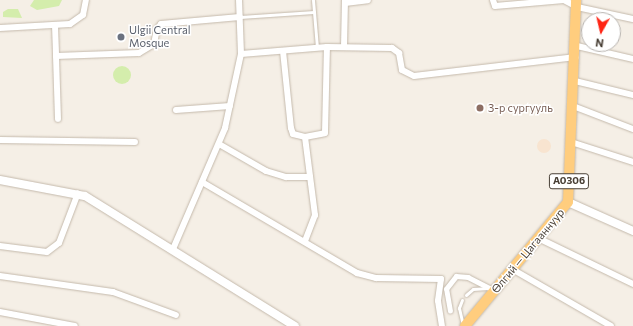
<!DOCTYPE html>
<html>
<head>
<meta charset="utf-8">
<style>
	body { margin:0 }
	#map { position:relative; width:633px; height:326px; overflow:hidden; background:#f5efe6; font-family:Commissioner,sans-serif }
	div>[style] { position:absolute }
	.commercial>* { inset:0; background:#f8e4d0 }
	.round { border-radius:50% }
	.green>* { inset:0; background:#d4edac }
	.roads { filter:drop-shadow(0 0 1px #c4b9ab) drop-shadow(0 0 1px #c4b9ab) }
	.service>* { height:3px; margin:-1.5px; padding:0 1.5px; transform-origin:1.5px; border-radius:1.5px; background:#fff }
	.pedestrian>* { height:4.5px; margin:-2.25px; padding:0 2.25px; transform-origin:2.25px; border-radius:2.25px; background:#fff }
	.minor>* { height:6px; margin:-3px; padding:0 3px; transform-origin:3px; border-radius:3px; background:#fff }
	.tertiary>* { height:8px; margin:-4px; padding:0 4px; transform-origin:4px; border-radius:4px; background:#fff }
	.trunk>* { height:10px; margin:-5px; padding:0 5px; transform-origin:5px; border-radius:5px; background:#ffcd7e }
	.dots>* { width:11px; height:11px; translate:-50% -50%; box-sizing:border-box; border:2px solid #fff; border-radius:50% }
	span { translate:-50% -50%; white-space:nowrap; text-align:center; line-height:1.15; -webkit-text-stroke:3px #fff; paint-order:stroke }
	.shield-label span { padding:1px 3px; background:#fff; border:1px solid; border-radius:3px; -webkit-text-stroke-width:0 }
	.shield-label { font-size:10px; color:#483f35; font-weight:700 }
	.worship-label { font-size:11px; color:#5b616d }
	.left { translate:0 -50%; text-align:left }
	.education-label { font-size:11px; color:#785e54 }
	.street-label { font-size:11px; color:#483f35 }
	.north { position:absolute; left:581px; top:12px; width:40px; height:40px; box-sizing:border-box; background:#fff; border:1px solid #b6b2ae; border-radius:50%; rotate:188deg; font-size:11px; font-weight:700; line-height:16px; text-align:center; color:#483f35 }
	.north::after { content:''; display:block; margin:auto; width:14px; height:18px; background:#ff2413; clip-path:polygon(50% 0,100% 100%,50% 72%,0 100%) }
</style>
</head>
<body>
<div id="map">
	<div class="commercial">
		<i class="round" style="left:537px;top:139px;width:14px;height:14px"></i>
	</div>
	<div class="green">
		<i style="clip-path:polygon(34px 0,62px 0,59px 6px,37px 10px,30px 6px)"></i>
		<i style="clip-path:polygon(8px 9px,18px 9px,22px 18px,3px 17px,3px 12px)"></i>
		<i class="round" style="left:113px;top:66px;width:18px;height:18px"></i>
	</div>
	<div class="roads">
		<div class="service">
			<i style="left:313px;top:0;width:48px;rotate:85.2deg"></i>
			<i style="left:240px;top:17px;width:74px;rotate:-3.9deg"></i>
			<i style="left:466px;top:295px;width:9px;rotate:-41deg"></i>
			<i style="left:473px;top:289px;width:15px;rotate:-4deg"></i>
			<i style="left:462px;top:300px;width:9px;rotate:111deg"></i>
			<i style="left:459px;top:308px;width:17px;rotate:77deg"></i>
		</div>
		<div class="pedestrian">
			<i style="left:450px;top:311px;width:22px;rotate:-100deg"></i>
			<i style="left:446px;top:289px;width:16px;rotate:-52deg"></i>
			<i style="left:456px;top:276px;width:12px;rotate:5deg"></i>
			<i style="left:468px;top:277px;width:27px;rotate:27deg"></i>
		</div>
		<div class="minor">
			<i style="left:493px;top:0;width:6px;rotate:72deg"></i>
			<i style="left:495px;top:6px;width:69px;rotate:-5deg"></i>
			<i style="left:564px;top:0;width:15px;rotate:28deg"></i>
			<i style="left:577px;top:7px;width:57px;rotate:12.1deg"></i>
			<i style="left:345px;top:3px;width:23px;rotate:-7deg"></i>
			<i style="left:55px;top:25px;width:31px;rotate:88deg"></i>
			<i style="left:56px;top:56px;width:83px;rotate:-2.1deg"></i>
			<i style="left:139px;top:53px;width:17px;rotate:-31deg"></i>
			<i style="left:154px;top:44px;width:15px;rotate:-79deg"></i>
			<i style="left:157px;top:29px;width:6px;rotate:-51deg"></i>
			<i style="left:161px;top:24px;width:79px;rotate:-5.1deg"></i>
			<i style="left:0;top:28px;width:70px;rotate:-3.3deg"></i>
			<i style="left:70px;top:24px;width:16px;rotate:-35deg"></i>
			<i style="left:83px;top:15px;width:15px;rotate:-79deg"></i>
			<i style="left:577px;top:46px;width:57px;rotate:13.1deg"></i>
			<i style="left:344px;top:47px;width:47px;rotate:-88.8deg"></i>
			<i style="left:283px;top:51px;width:77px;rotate:84.1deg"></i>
			<i style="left:291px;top:128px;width:6px;rotate:72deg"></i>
			<i style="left:293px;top:134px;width:12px;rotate:14deg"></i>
			<i style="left:305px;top:137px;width:20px;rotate:-11deg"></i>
			<i style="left:325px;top:133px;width:86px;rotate:-88.7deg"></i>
			<i style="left:241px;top:54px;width:86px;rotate:-4.7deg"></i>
			<i style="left:327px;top:47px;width:65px;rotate:0.9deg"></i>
			<i style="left:392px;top:48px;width:9px;rotate:36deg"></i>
			<i style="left:399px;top:53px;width:17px;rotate:80deg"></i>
			<i style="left:402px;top:70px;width:13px;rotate:27deg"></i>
			<i style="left:414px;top:76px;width:163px;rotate:-6.7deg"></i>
			<i style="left:56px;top:56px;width:63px;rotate:88.2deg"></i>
			<i style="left:575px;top:81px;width:60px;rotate:13.6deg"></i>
			<i style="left:573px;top:106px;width:64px;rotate:21deg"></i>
			<i style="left:176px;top:110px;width:54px;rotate:-4.2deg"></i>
			<i style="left:305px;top:137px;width:79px;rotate:82.7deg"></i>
			<i style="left:315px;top:215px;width:28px;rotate:111deg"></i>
			<i style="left:0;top:140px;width:135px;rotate:0.8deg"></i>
			<i style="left:571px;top:142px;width:65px;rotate:17.9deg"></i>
			<i style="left:219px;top:144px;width:54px;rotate:29.9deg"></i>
			<i style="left:266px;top:171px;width:21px;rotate:17deg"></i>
			<i style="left:286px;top:177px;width:24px"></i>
			<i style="left:202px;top:182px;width:180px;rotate:30.4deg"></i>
			<i style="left:357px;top:273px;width:20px;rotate:15deg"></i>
			<i style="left:376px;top:278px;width:65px;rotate:0.9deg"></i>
			<i style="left:441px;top:279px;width:22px;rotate:98deg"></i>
			<i style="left:438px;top:301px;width:25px;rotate:81deg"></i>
			<i style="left:538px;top:238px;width:106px;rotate:25.8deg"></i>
			<i style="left:0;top:246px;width:47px;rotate:7.3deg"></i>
			<i style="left:47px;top:252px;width:15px;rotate:-37deg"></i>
			<i style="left:59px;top:243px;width:53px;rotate:-69.2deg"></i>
			<i style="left:173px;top:249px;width:132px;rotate:-66.7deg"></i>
			<i style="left:225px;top:128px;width:76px;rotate:-77.8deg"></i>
			<i style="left:241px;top:54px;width:54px;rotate:-92.1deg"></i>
			<i style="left:512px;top:269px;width:114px;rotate:29.9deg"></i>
			<i style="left:0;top:276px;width:114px;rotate:8.1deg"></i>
			<i style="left:113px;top:292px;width:67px;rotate:20.1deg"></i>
			<i style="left:0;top:312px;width:76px;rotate:10.6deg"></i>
		</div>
		<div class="tertiary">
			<i style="left:0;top:180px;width:86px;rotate:10.7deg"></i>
			<i style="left:85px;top:196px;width:247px;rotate:31.8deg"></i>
			<i style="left:568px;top:202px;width:71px;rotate:24deg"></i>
		</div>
		<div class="trunk">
			<i style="left:465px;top:326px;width:161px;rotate:-50.3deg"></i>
			<i style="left:568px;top:202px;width:202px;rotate:-87.7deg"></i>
		</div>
	</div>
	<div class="dots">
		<i style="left:121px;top:37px;background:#6b7280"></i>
		<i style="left:480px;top:108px;background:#8d6e63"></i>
	</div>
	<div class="shield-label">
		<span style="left:569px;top:181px">A0306</span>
	</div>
	<div class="worship-label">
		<span class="left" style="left:129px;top:37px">Ulgii Central<br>Mosque</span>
	</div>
	<div class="education-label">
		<span class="left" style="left:488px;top:108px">3-р сургууль</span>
	</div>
	<div class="street-label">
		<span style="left:528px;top:251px;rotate:-50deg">Өлгий — Цагааннуур</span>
	</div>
	<div class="north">N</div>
</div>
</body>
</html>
